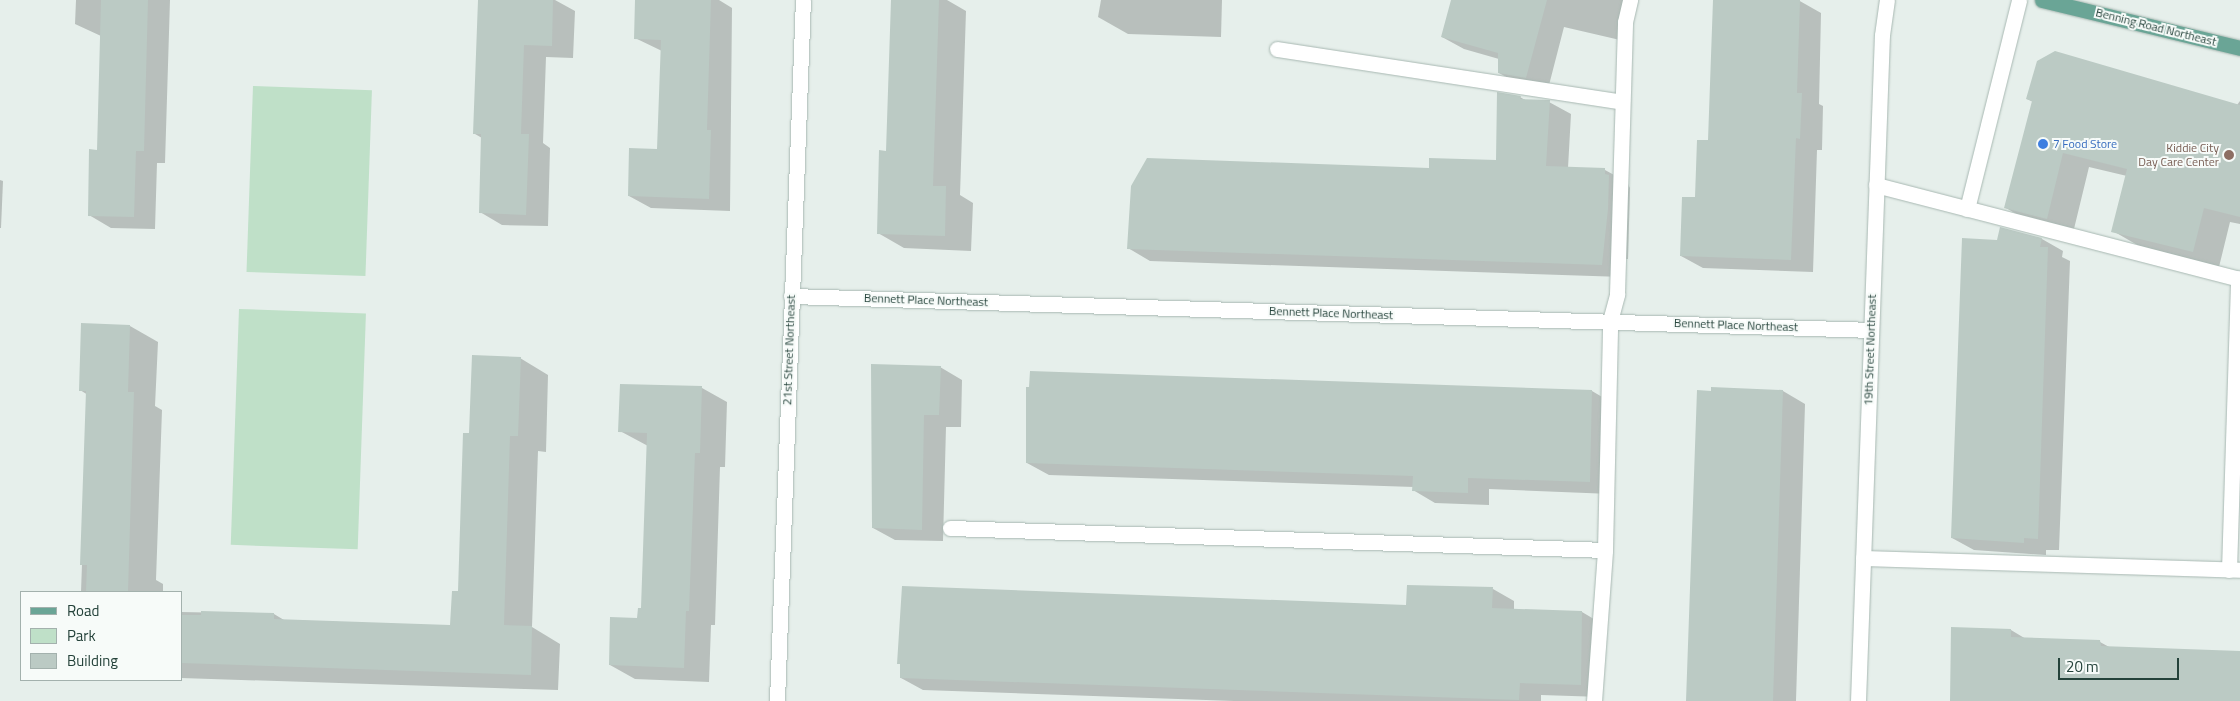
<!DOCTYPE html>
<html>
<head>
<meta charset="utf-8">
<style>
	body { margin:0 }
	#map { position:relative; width:2240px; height:701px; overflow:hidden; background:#e6efeb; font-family:"Titillium Web",sans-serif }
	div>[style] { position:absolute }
	.green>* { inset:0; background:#bfe0c8; transform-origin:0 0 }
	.shadow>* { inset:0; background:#0003 }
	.building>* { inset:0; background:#bbcac4 }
	.roads { filter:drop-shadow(0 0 1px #a8b8b2) drop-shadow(0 0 1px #a8b8b2) }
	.minor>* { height:15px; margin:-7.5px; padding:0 7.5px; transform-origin:7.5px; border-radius:7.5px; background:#fff }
	.major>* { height:15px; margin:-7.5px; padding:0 7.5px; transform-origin:7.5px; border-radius:7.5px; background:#6aa596 }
	.dots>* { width:14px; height:14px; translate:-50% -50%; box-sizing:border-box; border:2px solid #f7fbf9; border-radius:50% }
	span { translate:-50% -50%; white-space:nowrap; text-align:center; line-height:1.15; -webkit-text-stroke:4px #f7fbf9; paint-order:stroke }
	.street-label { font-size:12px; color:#24423a }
	.shop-label { font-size:12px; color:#366cbe }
	.left { translate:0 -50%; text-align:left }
	.education-label { font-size:12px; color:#785e54 }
	.right { translate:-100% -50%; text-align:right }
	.legend { position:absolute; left:20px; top:591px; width:162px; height:90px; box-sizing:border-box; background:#f7fbf9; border:1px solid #a3b1ad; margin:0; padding:6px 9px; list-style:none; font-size:15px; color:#24423a }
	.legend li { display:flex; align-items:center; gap:10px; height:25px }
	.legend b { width:25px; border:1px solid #a3b1ad }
	.scale { position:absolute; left:2058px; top:658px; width:121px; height:22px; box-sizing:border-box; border:2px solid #24423a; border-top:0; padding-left:6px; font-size:15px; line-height:18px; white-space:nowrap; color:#24423a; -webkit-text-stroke:4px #f7fbf9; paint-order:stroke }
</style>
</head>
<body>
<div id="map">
	<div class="green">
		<i style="left:253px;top:86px;width:119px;height:186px;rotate:2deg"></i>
		<i style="left:239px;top:309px;width:127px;height:236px;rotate:2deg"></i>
	</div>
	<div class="shadow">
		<i style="clip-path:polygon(76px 0,170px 0,165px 163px,157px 163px,155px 229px,111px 228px,89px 215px,98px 151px,101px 36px,75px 24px)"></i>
		<i style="clip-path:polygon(479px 0,555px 0,575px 11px,573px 58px,546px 57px,543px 143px,550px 148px,548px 226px,502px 225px,480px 212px,482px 138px,475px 134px)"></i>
		<i style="clip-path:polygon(636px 0,719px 0,732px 8px,730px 211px,651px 208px,629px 196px,659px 150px,662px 51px,635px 38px)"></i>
		<i style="clip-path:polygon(892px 0,947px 0,966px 11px,960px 195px,973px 203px,971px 251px,904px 248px,878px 233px,887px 152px)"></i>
		<i style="clip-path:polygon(1101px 0,1222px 0,1221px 37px,1128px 34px,1098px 17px)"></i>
		<i style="clip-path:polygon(1452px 0,1632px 0,1620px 40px,1564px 27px,1548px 89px,1521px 85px,1499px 73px,1499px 59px,1464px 49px,1442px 37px)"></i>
		<i style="clip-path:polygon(1714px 0,1798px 0,1821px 13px,1819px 104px,1823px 106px,1822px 150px,1817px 150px,1813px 272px,1703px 268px,1681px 256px,1710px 141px)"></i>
		<i style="clip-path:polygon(1520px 97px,1527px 101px,1549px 102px,1571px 114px,1568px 168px,1605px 170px,1627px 182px,1630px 188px,1628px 259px,1624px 259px,1623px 277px,1150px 261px,1128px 248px,1430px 169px,1497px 162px)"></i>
		<i style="clip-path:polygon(2027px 99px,2237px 105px,2240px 101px,2240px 224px,2230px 222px,2219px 267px,2139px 246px,2113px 231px,2127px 176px,2089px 167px,2073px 233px,2032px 223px,2006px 208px,2033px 102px)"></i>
		<i style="clip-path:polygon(0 180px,3px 181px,1px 228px,0 228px)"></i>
		<i style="clip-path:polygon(2042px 239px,2063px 251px,2062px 257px,2070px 261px,2059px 550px,2046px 550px,2046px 555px,1974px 550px,1952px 538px,1998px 241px)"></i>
		<i style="clip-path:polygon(130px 326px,158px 342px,155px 406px,162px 410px,156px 580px,163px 584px,163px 592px,81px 592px,88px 395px,80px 390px)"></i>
		<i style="clip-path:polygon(520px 358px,548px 375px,546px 452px,538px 451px,532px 627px,560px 644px,558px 690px,181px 678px,181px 612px,274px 614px,284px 620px,452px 626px,459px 593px,470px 435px)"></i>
		<i style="clip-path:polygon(940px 367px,962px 380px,961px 427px,946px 427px,943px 541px,895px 540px,873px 528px)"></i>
		<i style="clip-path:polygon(702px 388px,727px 402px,725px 467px,720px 467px,715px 625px,711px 625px,709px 682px,635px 679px,610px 665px,642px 610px,648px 446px,620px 431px)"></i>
		<i style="clip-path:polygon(1592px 391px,1614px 404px,1611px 494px,1489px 489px,1489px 505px,1435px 503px,1413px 490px,1414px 487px,1049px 475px,1027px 463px)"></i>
		<i style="clip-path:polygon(1783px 391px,1805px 404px,1796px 701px,1688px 701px,1712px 392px)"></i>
		<i style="clip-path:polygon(1493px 589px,1514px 601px,1514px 610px,1582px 612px,1604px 625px,1602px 697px,1541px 695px,1541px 701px,1234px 701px,923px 690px,901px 678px,1407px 606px)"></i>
		<i style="clip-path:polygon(2011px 630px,2026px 639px,2100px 642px,2111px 648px,2240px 653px,2240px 701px,1951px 701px)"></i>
	</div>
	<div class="building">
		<i style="clip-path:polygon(101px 0,148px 0,144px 151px,136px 151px,134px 217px,88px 216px,89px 149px,97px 150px)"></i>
		<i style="clip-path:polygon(478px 0,553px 0,552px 46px,524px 45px,521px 134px,529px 134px,526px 215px,479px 213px,481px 134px,473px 134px)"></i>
		<i style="clip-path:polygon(635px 0,711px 0,707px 130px,711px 130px,709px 199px,628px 196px,629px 148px,657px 149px,661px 40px,634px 39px)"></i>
		<i style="clip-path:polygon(891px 0,939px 0,933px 186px,946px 186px,945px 236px,877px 234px,879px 150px,886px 151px)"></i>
		<i style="clip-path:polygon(1451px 0,1547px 0,1526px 78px,1498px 73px,1498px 53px,1441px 37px)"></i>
		<i style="clip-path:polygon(1713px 0,1800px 0,1797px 93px,1802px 93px,1800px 139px,1796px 138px,1791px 260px,1680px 256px,1682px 197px,1695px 197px,1697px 140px,1708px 140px)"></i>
		<i style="clip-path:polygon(2055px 51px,2240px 105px,2240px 217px,2204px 208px,2193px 252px,2111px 232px,2127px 169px,2063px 153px,2047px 219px,2004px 208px,2032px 101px,2026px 99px,2037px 61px)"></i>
		<i style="clip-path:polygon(1497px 92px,1521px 96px,1520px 99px,1550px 100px,1546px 166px,1605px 168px,1605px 174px,1609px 175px,1608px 209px,1602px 265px,1127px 249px,1131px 186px,1147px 158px,1429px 168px,1429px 158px,1496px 160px)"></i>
		<i style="clip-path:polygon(2000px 227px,2042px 238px,2040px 247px,2048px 247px,2038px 539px,2024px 538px,2024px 543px,1951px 538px,1962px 238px,1997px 240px)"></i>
		<i style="clip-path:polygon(81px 323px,130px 325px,128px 392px,134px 392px,128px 592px,86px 592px,87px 565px,80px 565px,86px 391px,79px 391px)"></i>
		<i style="clip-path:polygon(472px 355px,521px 357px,518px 436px,510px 436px,504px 625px,532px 626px,531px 675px,181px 663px,181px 615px,201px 615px,201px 611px,274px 613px,274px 619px,450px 625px,452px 591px,458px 591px,463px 433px,469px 433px)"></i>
		<i style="clip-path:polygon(871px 364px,941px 366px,939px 415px,924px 415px,922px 530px,872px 528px)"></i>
		<i style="clip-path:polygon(1030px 371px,1592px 390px,1590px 482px,1468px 478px,1468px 493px,1412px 491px,1413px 476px,1026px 463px,1026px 387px,1029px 387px)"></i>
		<i style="clip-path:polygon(620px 384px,702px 386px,700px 453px,695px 453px,689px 611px,686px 611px,684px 668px,609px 665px,610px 617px,637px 618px,638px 608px,641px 608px,647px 433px,618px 432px)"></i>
		<i style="clip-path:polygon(1711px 387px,1783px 390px,1773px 701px,1686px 701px,1697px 390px,1711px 391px)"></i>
		<i style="clip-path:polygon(1407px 585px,1493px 587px,1492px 608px,1582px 611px,1581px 685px,1520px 683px,1519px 700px,900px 678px,900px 664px,897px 664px,902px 586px,1406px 605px)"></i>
		<i style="clip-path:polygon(1951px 627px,2011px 629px,2011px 637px,2100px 640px,2101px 646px,2240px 651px,2240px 701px,1950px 701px)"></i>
	</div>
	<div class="roads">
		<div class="minor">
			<i style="left:1277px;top:49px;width:349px;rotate:8.7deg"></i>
			<i style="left:1876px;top:185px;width:376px;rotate:14.5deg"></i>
			<i style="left:1967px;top:209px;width:215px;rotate:-76deg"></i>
			<i style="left:791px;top:296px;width:1080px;rotate:1.8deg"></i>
			<i style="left:950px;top:528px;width:655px;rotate:1.92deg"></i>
			<i style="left:1863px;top:558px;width:377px;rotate:1.8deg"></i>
			<i style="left:2229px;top:570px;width:292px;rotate:-88.2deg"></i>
			<i style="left:777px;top:701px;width:701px;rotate:-87.88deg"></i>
			<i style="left:1594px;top:701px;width:151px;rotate:-85.8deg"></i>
			<i style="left:1605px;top:550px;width:229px;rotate:-88.7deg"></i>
			<i style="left:1610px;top:321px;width:28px;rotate:-75deg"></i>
			<i style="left:1617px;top:294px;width:272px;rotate:-88.3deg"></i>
			<i style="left:1625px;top:22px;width:23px;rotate:-77deg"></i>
			<i style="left:1858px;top:701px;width:666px;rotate:-87.94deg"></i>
			<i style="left:1882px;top:35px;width:35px;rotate:-82deg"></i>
		</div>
		<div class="major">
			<i style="left:2042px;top:0;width:204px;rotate:13.6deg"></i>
		</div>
	</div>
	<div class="dots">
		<i style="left:2043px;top:144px;background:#3f7fe0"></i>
		<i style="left:2229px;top:155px;background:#8d6e63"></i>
	</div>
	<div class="street-label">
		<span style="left:2156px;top:27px;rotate:14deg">Benning Road Northeast</span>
		<span style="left:926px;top:300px;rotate:2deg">Bennett Place Northeast</span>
		<span style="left:1331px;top:313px;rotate:2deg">Bennett Place Northeast</span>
		<span style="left:1736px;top:325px;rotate:2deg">Bennett Place Northeast</span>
		<span style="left:789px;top:350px;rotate:-88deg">21st Street Northeast</span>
		<span style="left:1870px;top:350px;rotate:-88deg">19th Street Northeast</span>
	</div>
	<div class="shop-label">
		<span class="left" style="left:2053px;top:144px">7 Food Store</span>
	</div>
	<div class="education-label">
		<span class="right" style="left:2219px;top:155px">Kiddie City<br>Day Care Center</span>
	</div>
	<ul class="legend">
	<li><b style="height:6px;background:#6aa596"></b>Road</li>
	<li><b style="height:14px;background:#bfe0c8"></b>Park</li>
	<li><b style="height:14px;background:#bbcac4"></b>Building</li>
	</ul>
	<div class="scale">20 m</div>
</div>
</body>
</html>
